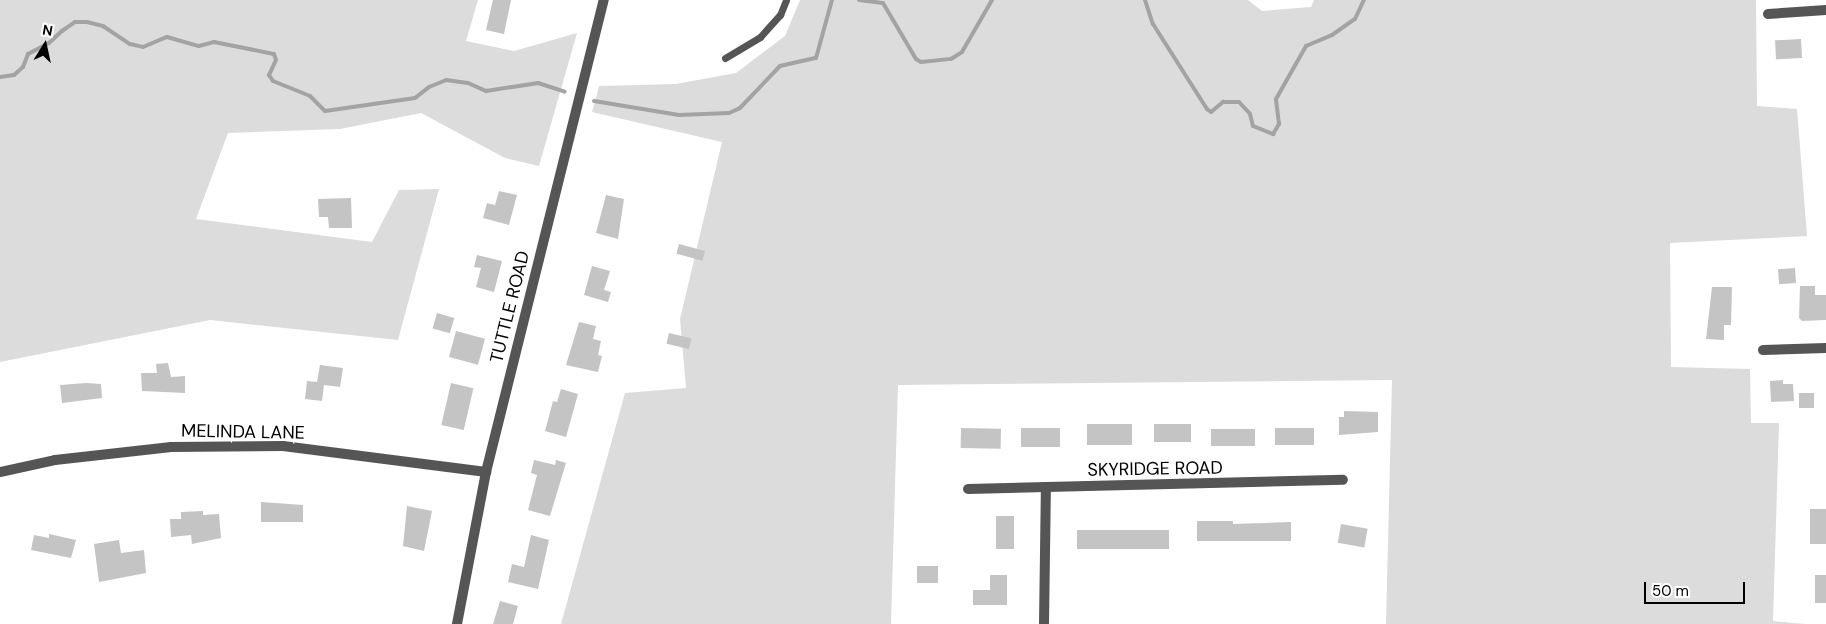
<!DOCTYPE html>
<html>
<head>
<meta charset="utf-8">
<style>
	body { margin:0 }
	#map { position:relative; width:1826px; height:624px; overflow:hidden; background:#fff; font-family:"DM Sans",sans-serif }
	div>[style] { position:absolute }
	.green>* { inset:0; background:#dcdcdc }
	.stream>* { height:4px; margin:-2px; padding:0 2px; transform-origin:2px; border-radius:2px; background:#a3a3a3 }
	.building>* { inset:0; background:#c4c4c4; transform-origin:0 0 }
	.service>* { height:7px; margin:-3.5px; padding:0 3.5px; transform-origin:3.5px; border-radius:3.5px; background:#555 }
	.minor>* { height:10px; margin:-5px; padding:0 5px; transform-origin:5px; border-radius:5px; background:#555 }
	span { translate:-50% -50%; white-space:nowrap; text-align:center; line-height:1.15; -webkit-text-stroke:5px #fff; paint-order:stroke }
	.street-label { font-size:18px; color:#000 }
	.north { position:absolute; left:20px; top:20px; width:50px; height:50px; -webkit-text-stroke:4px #fff; paint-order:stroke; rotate:10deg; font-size:14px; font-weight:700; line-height:20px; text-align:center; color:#000 }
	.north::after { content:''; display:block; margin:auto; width:18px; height:22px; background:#000; clip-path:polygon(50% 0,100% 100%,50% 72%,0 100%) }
	.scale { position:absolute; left:1644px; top:582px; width:101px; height:22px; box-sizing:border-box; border:2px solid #000; border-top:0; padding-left:6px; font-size:15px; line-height:18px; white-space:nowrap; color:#000; -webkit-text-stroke:4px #fff; paint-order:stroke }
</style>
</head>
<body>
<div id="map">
	<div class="green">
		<i style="clip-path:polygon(0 0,478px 0,466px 41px,514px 51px,577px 33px,539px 166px,505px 158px,421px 113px,340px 129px,228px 133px,196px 219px,372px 242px,399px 190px,439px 189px,398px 340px,210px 320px,0 362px)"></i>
		<i style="clip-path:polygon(800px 0,1248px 0,1262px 11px,1311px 7px,1314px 0,1756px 0,1757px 106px,1797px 109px,1807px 236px,1670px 243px,1671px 367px,1750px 369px,1751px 423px,1779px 423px,1773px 621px,1805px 624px,1386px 624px,1392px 380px,898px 385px,891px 624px,561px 624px,625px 393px,686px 388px,680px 319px,722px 142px,592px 112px,599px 86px,676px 84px,736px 73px,785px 36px)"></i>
	</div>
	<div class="stream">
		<i style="left:859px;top:0;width:24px;rotate:7deg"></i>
		<i style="left:883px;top:3px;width:65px;rotate:59.5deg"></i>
		<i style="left:916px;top:59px;width:6px;rotate:31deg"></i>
		<i style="left:921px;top:62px;width:30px;rotate:-6deg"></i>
		<i style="left:951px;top:59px;width:13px;rotate:-32deg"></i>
		<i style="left:962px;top:52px;width:60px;rotate:-60deg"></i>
		<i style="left:1145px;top:0;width:25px;rotate:72deg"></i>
		<i style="left:1153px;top:24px;width:101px;rotate:57.6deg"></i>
		<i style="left:1207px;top:109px;width:5px;rotate:37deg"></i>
		<i style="left:1211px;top:112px;width:16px;rotate:-40deg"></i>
		<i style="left:1223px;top:102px;width:16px"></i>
		<i style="left:1239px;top:102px;width:16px;rotate:47deg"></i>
		<i style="left:1250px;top:114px;width:12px;rotate:76deg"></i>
		<i style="left:1253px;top:126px;width:22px;rotate:22deg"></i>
		<i style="left:1273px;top:134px;width:12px;rotate:-59deg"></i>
		<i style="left:1279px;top:124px;width:25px;rotate:-97deg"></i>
		<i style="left:1276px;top:99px;width:61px;rotate:-60.5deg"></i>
		<i style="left:1306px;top:46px;width:28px;rotate:-23deg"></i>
		<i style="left:1332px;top:35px;width:28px;rotate:-35deg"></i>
		<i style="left:1355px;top:19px;width:21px;rotate:-65deg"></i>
		<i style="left:0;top:77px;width:14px;rotate:-8deg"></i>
		<i style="left:14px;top:75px;width:12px;rotate:-42deg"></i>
		<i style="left:23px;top:67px;width:14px;rotate:-69deg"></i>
		<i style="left:28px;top:54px;width:24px;rotate:-28deg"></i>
		<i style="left:49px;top:43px;width:18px;rotate:-43deg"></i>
		<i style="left:62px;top:31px;width:16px;rotate:-35deg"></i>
		<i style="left:75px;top:22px;width:12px"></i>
		<i style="left:87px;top:22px;width:16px;rotate:14deg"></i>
		<i style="left:103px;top:26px;width:32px;rotate:34deg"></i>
		<i style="left:130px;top:44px;width:13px;rotate:13deg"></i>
		<i style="left:143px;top:47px;width:26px;rotate:-23deg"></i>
		<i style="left:167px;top:37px;width:33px;rotate:16deg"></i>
		<i style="left:199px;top:46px;width:16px;rotate:-15deg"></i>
		<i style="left:214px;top:42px;width:61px;rotate:11.3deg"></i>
		<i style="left:274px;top:54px;width:6px;rotate:72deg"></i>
		<i style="left:276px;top:60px;width:17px;rotate:115deg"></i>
		<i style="left:269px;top:75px;width:7px;rotate:56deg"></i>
		<i style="left:273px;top:81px;width:40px;rotate:22deg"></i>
		<i style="left:310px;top:96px;width:21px;rotate:45deg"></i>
		<i style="left:325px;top:111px;width:91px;rotate:-8.2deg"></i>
		<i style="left:415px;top:98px;width:18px;rotate:-38deg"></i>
		<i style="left:429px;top:87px;width:18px;rotate:-22deg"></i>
		<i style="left:446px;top:80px;width:22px;rotate:8deg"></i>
		<i style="left:468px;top:83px;width:20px;rotate:24deg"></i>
		<i style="left:486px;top:91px;width:53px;rotate:-8.7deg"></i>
		<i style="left:538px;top:83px;width:28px;rotate:18deg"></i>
		<i style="left:594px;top:101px;width:86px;rotate:9.4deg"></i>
		<i style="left:679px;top:115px;width:50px;rotate:-2.3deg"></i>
		<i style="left:729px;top:113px;width:12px;rotate:-24deg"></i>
		<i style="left:740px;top:108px;width:58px;rotate:-46.4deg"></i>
		<i style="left:780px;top:66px;width:37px;rotate:-13deg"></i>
		<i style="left:816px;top:58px;width:60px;rotate:-74.6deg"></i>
	</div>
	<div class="building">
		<i style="clip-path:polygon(493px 0,511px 0,504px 34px,486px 30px)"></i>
		<i style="left:1801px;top:39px;width:19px;height:26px;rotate:87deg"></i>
		<i style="clip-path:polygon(499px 191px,517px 195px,509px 225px,483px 218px,487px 203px,495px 205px)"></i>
		<i style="clip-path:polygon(606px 195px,624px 199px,618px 239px,596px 233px)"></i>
		<i style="clip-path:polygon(351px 198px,352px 228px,329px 228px,328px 217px,319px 217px,318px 199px)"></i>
		<i style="left:679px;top:244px;width:27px;height:10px;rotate:15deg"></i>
		<i style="clip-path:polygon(477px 255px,502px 261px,494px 292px,476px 287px,481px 268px,474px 267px)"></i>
		<i style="clip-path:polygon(592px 266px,610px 271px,604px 290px,611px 292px,608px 302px,584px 295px)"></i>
		<i style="left:1795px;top:268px;width:15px;height:17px;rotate:86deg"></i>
		<i style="clip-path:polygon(1800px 286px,1815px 286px,1815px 295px,1826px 295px,1826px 320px,1802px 321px,1799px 318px)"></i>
		<i style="clip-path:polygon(1712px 287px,1732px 287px,1731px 325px,1724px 325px,1724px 340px,1706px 339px)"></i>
		<i style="left:437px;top:313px;width:18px;height:16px;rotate:16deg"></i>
		<i style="clip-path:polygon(579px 322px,596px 326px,593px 339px,601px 341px,598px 355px,602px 356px,598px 372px,566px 365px)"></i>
		<i style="left:456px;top:331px;width:30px;height:27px;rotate:15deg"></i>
		<i style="left:669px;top:333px;width:23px;height:11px;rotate:13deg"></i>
		<i style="clip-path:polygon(168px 363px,171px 377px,185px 376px,185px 393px,142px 391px,141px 373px,157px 373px,156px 364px)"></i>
		<i style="clip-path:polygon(320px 365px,343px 368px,340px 387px,324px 385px,322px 401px,305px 399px,307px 381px,317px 382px)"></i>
		<i style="clip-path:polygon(1783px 380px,1783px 384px,1793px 384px,1794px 401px,1771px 402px,1770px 381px)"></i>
		<i style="clip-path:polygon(86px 383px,101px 384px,102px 398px,62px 403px,60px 385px)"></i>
		<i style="left:451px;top:383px;width:23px;height:43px;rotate:13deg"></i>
		<i style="clip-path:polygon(561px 389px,578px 394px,566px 437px,545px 431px,553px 401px,557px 402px)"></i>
		<i style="left:1799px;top:393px;width:15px;height:15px"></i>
		<i style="clip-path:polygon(1344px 411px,1378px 412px,1378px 432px,1339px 435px,1339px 417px,1344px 417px)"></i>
		<i style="left:1132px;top:424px;width:21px;height:45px;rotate:90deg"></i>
		<i style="left:1191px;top:424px;width:18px;height:37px;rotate:90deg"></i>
		<i style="left:961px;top:428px;width:40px;height:20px;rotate:1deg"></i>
		<i style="left:1021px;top:428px;width:39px;height:19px"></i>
		<i style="left:1275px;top:428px;width:39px;height:17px"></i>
		<i style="left:1255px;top:429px;width:17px;height:44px;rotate:90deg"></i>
		<i style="clip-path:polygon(534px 460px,555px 465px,556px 460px,566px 463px,550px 516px,528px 510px,537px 475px,531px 473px)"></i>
		<i style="clip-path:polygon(261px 502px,303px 505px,303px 522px,261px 522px)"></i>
		<i style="clip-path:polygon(407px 506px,432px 511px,424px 551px,403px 546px)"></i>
		<i style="left:1826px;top:509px;width:35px;height:16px;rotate:90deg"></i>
		<i style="clip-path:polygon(203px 511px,203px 515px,219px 514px,221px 538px,192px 544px,191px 535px,171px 537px,170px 519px,181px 519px,181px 512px)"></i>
		<i style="left:996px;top:516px;width:18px;height:33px"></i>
		<i style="clip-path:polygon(1197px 521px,1233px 521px,1233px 524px,1291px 522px,1291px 541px,1197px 541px)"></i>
		<i style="left:1341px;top:524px;width:27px;height:19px;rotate:10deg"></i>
		<i style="left:1077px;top:530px;width:92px;height:19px"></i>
		<i style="clip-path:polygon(49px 534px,76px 540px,71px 558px,31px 550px,34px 535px,49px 538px)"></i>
		<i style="clip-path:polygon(531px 535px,549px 540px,538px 589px,508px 582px,512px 564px,524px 567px)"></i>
		<i style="clip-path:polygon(119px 540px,121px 553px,144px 550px,146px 573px,99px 582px,94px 544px)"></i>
		<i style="left:917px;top:566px;width:21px;height:17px"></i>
		<i style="clip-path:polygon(990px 575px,1007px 575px,1007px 605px,973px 605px,973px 590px,990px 590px)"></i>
		<i style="left:1815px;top:575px;width:11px;height:28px"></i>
		<i style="clip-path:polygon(500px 601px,518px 606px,513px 624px,493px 624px)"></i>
	</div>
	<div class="service">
		<i style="left:725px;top:58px;width:41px;rotate:-31deg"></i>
		<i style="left:760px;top:37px;width:30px;rotate:-48deg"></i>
		<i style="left:780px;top:15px;width:16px;rotate:-68deg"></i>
	</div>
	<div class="minor">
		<i style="left:1768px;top:14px;width:58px;rotate:-3.9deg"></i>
		<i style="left:1763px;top:350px;width:63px;rotate:-1.8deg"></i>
		<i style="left:0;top:472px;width:56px;rotate:-12.3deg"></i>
		<i style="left:55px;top:460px;width:117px;rotate:-6.4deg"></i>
		<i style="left:171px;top:447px;width:112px;rotate:-0.5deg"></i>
		<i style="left:283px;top:446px;width:205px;rotate:7.3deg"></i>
		<i style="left:968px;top:489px;width:375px;rotate:-1.4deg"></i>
		<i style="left:457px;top:624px;width:155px;rotate:-79.2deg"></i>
		<i style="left:486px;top:472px;width:487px;rotate:-76deg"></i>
		<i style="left:1044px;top:624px;width:137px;rotate:-89.2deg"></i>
	</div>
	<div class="street-label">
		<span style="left:510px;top:307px;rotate:-76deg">TUTTLE ROAD</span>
		<span style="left:243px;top:432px;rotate:1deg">MELINDA LANE</span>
		<span style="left:1155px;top:469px;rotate:-1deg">SKYRIDGE ROAD</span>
	</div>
	<div class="north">N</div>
	<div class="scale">50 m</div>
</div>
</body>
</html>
